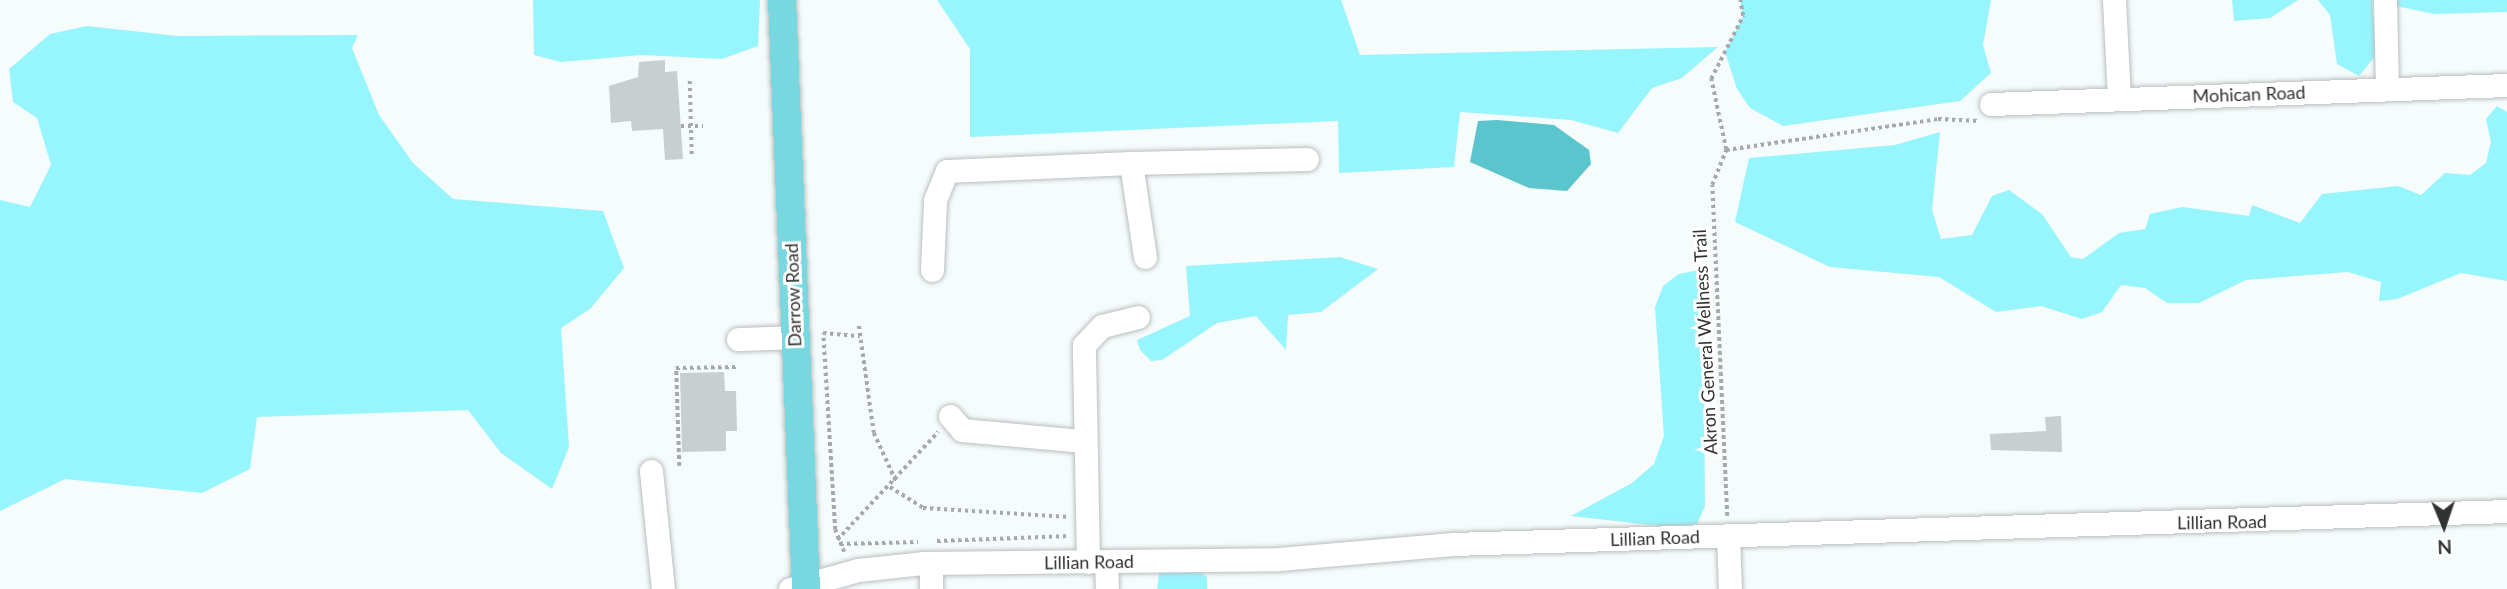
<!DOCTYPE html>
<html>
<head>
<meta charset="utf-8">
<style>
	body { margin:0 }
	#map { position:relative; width:2507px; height:589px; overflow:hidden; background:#f6fbfc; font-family:Lato,sans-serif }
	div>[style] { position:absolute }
	.green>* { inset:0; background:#97f5fe }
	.water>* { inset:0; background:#5bc5ce }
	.building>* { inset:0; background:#c9cece }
	.path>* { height:3.5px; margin-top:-1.75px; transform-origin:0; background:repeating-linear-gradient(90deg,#a6a9aa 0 3.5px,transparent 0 7px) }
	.roads { filter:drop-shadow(0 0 2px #b9bebf) drop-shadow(0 0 2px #b9bebf) }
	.minor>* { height:23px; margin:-11.5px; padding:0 11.5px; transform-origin:11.5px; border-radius:11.5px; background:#fff }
	.major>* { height:28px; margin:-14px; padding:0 14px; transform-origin:14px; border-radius:14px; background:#78d7df }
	span { translate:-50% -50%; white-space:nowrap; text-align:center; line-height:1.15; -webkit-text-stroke:6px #fff; paint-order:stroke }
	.street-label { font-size:18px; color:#313333 }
	.north { position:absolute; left:2409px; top:491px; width:70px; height:70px; -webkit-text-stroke:5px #fff; paint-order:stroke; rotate:178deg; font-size:19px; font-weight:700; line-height:28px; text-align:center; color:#313333 }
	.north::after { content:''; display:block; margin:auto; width:24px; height:32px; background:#313333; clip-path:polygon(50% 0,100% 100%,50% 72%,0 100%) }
</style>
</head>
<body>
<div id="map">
	<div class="green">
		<i style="clip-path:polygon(533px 0,760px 0,758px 46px,722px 59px,642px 55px,561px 62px,534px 55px)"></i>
		<i style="clip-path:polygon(937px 0,1341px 0,1360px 55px,1718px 47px,1682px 78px,1652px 88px,1618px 133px,1571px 120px,1460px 112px,1454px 167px,1339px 173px,1338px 121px,970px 137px,970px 49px)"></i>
		<i style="clip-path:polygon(1740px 0,1991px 0,1983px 45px,1991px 73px,1960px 101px,1783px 126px,1750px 108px,1737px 89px,1725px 52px,1743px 16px)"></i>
		<i style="clip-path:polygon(2232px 0,2298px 0,2270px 18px,2234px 21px)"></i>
		<i style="clip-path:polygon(2318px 0,2372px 0,2376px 55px,2359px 76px,2337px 64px,2330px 15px)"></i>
		<i style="clip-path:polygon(2397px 0,2507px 0,2507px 12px,2434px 14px,2396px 6px)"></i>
		<i style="clip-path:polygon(87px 26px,177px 36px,358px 35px,352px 48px,379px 115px,413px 163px,453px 199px,603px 211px,624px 268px,590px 309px,561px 328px,569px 447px,552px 489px,501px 453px,468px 410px,257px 417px,250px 469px,202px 493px,65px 479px,0 511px,0 200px,30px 207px,51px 165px,37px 118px,13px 102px,9px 69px,50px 34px)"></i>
		<i style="clip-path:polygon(2497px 106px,2507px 112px,2507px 281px,2461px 273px,2397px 299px,2379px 301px,2381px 282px,2348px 272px,2246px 280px,2199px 303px,2167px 303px,2145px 288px,2121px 285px,2102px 312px,2082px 319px,2041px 306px,1996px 312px,1939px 277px,1830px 267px,1735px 222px,1749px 158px,1895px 145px,1940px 132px,1932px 210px,1941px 239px,1972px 235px,1992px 196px,2009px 190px,2042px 214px,2071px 257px,2083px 259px,2119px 233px,2145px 229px,2150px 214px,2182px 207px,2249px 216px,2252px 205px,2300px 223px,2322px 194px,2398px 186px,2421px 195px,2445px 173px,2470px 175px,2486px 163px,2491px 142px,2486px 119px)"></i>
		<i style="clip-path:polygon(1340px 257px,1378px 269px,1321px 312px,1288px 315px,1286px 350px,1256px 316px,1217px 323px,1162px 360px,1151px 361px,1140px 350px,1137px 340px,1190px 316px,1186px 266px)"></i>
		<i style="clip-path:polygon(1703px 269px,1705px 506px,1697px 524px,1669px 527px,1571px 516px,1632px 483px,1654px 464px,1664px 436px,1655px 307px,1663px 286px,1679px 274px)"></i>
		<i style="clip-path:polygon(1189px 565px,1207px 577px,1207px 589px,1157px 589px,1160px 568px)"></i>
	</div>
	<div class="water">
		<i style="clip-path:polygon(1497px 120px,1554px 125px,1589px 150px,1591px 164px,1567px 191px,1529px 188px,1470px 162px,1478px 121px)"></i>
	</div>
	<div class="building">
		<i style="clip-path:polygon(665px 60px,665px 72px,677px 71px,683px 159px,665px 160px,663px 129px,632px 131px,631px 121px,611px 123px,609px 86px,638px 77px,639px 62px)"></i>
		<i style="clip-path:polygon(724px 372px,725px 391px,736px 391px,737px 431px,726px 431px,726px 451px,682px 452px,680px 373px)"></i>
		<i style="clip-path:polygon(2061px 416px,2062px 452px,1991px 450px,1990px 434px,2046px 431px,2045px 417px)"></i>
	</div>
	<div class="path">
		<i style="left:690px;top:81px;width:77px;rotate:88.5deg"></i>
		<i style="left:681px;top:126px;width:22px"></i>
		<i style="left:1726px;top:150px;width:214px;rotate:-8.3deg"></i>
		<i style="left:1938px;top:119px;width:42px;rotate:2.7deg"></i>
		<i style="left:859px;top:326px;width:108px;rotate:82deg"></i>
		<i style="left:874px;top:433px;width:53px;rotate:65.4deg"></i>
		<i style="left:679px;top:466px;width:98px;rotate:-91.8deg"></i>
		<i style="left:676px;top:368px;width:61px;rotate:-0.9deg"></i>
		<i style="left:890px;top:487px;width:39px;rotate:32deg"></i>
		<i style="left:923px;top:508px;width:147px;rotate:3.5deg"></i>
		<i style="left:1727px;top:516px;width:331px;rotate:-92.6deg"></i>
		<i style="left:1712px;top:185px;width:38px;rotate:-68deg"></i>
		<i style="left:1726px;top:150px;width:73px;rotate:-101.9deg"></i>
		<i style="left:1711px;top:79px;width:71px;rotate:-63.1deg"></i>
		<i style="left:1743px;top:16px;width:16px;rotate:-101deg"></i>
		<i style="left:837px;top:540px;width:148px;rotate:-46.9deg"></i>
		<i style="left:937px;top:541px;width:132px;rotate:-2.2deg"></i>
		<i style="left:840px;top:544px;width:78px;rotate:-1.5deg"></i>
		<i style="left:844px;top:552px;width:24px;rotate:-112deg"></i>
		<i style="left:835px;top:530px;width:197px;rotate:-93.5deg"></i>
		<i style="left:823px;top:333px;width:37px;rotate:5deg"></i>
	</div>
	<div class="roads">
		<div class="minor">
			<i style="left:2114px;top:0;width:99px;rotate:87.1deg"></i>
			<i style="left:2385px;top:0;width:89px;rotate:88.7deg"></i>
			<i style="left:1991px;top:104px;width:516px;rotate:-2.11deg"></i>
			<i style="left:1145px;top:257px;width:95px;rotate:-98.5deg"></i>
			<i style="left:1131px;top:163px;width:176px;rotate:-1.3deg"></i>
			<i style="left:932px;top:270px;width:70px;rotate:-87.5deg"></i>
			<i style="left:935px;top:200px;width:31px;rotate:-68deg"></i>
			<i style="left:947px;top:171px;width:184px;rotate:-2.5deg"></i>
			<i style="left:738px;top:339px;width:56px;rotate:-2deg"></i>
			<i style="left:950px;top:416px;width:18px;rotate:49deg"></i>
			<i style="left:962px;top:430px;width:122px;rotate:5.2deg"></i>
			<i style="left:651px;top:471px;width:119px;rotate:84.2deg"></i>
			<i style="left:1728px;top:535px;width:54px;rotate:87.9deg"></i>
			<i style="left:1088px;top:562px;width:217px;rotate:-91.1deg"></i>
			<i style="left:1084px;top:345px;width:26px;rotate:-47deg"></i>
			<i style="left:1102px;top:326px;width:37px;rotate:-14deg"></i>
			<i style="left:1106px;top:562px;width:27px;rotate:88deg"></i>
			<i style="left:931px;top:563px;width:26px;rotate:90deg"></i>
			<i style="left:790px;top:589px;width:71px;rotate:-15.6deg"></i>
			<i style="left:858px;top:570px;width:65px;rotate:-6.1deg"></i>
			<i style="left:923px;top:563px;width:356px;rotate:-0.6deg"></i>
			<i style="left:1279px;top:559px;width:175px;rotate:-4.9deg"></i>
			<i style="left:1453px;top:544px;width:1055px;rotate:-1.79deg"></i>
		</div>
		<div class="major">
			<i style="left:782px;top:0;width:589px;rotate:87.67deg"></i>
		</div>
	</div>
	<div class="street-label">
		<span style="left:2249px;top:94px;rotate:-2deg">Mohican Road</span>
		<span style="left:793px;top:295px;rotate:-92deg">Darrow Road</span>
		<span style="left:1705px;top:342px;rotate:-93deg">Akron General Wellness Trail</span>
		<span style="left:2222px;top:522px;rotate:-1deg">Lillian Road</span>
		<span style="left:1655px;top:538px;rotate:-2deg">Lillian Road</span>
		<span style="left:1089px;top:562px;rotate:-1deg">Lillian Road</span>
	</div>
	<div class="north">N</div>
</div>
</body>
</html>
